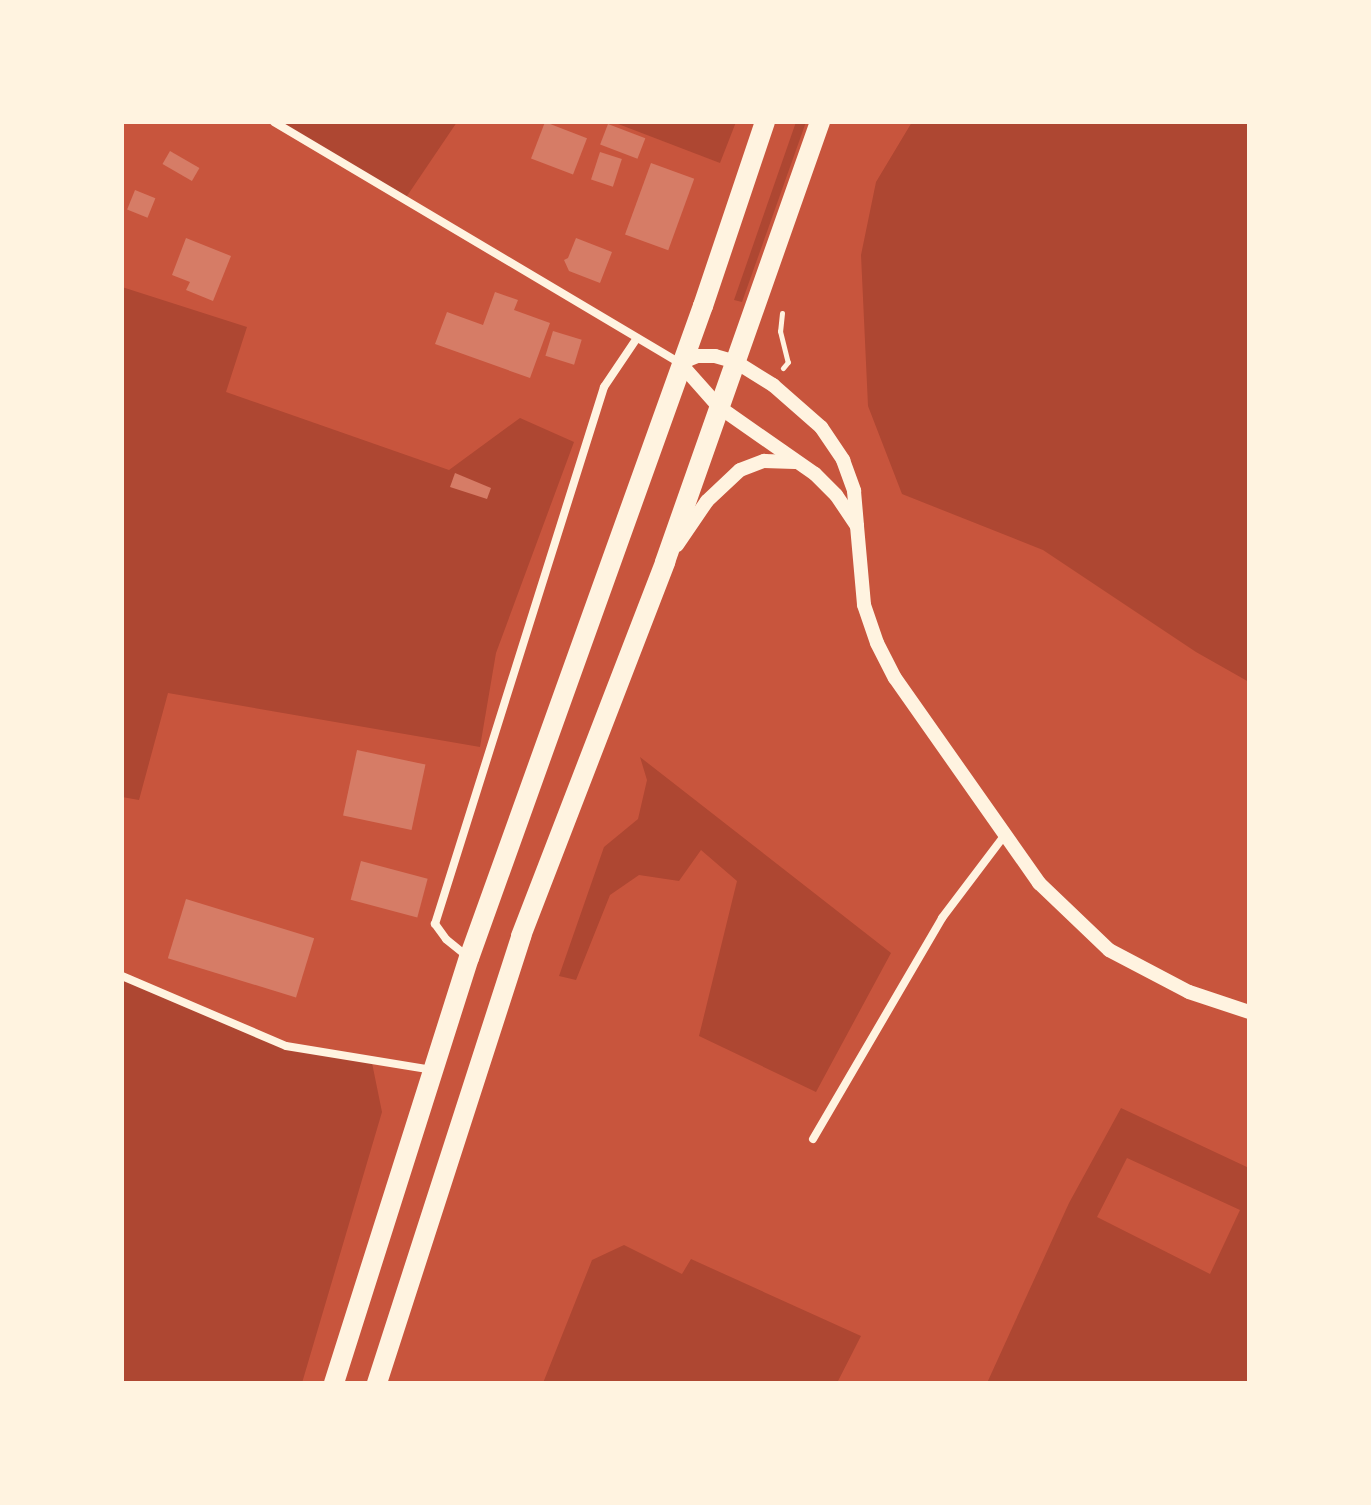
<!DOCTYPE html>
<html>
<head>
<meta charset="utf-8">
<style>
	body { margin:0 }
	#map { position:relative; width:1371px; height:1505px; overflow:hidden; background:#c8553d; font-family:"Archivo Narrow",sans-serif }
	div>[style] { position:absolute }
	.green>* { inset:0; background:#ae4732 }
	.building>* { inset:0; background:#d67c66; transform-origin:0 0 }
	.path>* { height:5px; margin:-2.5px; padding:0 2.5px; transform-origin:2.5px; border-radius:2.5px; background:#fff3e0 }
	.minor>* { height:8px; margin:-4px; padding:0 4px; transform-origin:4px; border-radius:4px; background:#fff3e0 }
	.tertiary>* { height:14px; margin:-7px; padding:0 7px; transform-origin:7px; border-radius:7px; background:#fff3e0 }
	.primary>* { height:20px; margin:-10px; padding:0 10px; transform-origin:10px; border-radius:10px; background:#fff3e0 }
	span { translate:-50% -50%; white-space:nowrap; text-align:center; line-height:1.15; -webkit-text-stroke:7px #fff3e0; paint-order:stroke }
	.frame { position:absolute; inset:0; border:124px solid #fff3e0; pointer-events:none }
</style>
</head>
<body>
<div id="map">
	<div class="green">
		<i style="clip-path:polygon(274px 122px,457px 122px,405px 199px)"></i>
		<i style="clip-path:polygon(613px 122px,736px 122px,720px 163px)"></i>
		<i style="clip-path:polygon(796px 122px,806px 122px,742px 302px,734px 300px)"></i>
		<i style="clip-path:polygon(912px 122px,1249px 122px,1249px 682px,1196px 652px,1043px 550px,902px 494px,868px 406px,861px 255px,876px 182px)"></i>
		<i style="clip-path:polygon(122px 287px,247px 327px,226px 392px,449px 470px,520px 418px,574px 442px,496px 653px,480px 747px,168px 693px,139px 800px,122px 797px)"></i>
		<i style="clip-path:polygon(640px 757px,891px 953px,816px 1092px,699px 1036px,737px 881px,701px 850px,679px 881px,639px 875px,610px 895px,576px 980px,559px 976px,604px 847px,638px 819px,647px 780px)"></i>
		<i style="clip-path:polygon(122px 976px,286px 1046px,371px 1058px,382px 1112px,302px 1383px,122px 1383px)"></i>
		<i style="clip-path:polygon(evenodd,1121px 1108px,1249px 1168px,1249px 1383px,987px 1383px,1069px 1203px,1121px 1108px,1127px 1158px,1240px 1210px,1210px 1274px,1097px 1217px,1127px 1158px)"></i>
		<i style="clip-path:polygon(624px 1245px,682px 1274px,691px 1259px,861px 1336px,837px 1383px,543px 1383px,592px 1260px)"></i>
	</div>
	<div class="building">
		<i style="left:545px;top:122px;width:45px;height:39px;rotate:21deg"></i>
		<i style="left:608px;top:124px;width:40px;height:22px;rotate:21deg"></i>
		<i style="left:170px;top:151px;width:34px;height:15px;rotate:30deg"></i>
		<i style="left:600px;top:152px;width:23px;height:29px;rotate:18deg"></i>
		<i style="left:651px;top:163px;width:46px;height:76px;rotate:20deg"></i>
		<i style="left:135px;top:190px;width:22px;height:21px;rotate:22deg"></i>
		<i style="clip-path:polygon(186px 238px,231px 256px,213px 301px,186px 290px,190px 282px,172px 275px)"></i>
		<i style="clip-path:polygon(576px 238px,612px 252px,600px 283px,569px 271px,564px 260px,568px 258px)"></i>
		<i style="clip-path:polygon(495px 292px,518px 300px,514px 310px,550px 323px,530px 378px,435px 344px,447px 312px,483px 325px)"></i>
		<i style="left:553px;top:331px;width:30px;height:26px;rotate:17deg"></i>
		<i style="clip-path:polygon(455px 473px,491px 488px,487px 499px,450px 487px)"></i>
		<i style="left:357px;top:750px;width:70px;height:67px;rotate:12deg"></i>
		<i style="left:361px;top:861px;width:69px;height:40px;rotate:15deg"></i>
		<i style="left:186px;top:899px;width:134px;height:62px;rotate:17deg"></i>
	</div>
	<div class="path">
		<i style="left:782px;top:313px;width:18px;rotate:96deg"></i>
		<i style="left:780px;top:331px;width:32px;rotate:76deg"></i>
		<i style="left:788px;top:362px;width:8px;rotate:130deg"></i>
	</div>
	<div class="minor">
		<i style="left:274px;top:122px;width:472px;rotate:30.7deg"></i>
		<i style="left:468px;top:957px;width:28px;rotate:-141deg"></i>
		<i style="left:446px;top:939px;width:19px;rotate:-126deg"></i>
		<i style="left:435px;top:924px;width:563px;rotate:-72.53deg"></i>
		<i style="left:604px;top:387px;width:59px;rotate:-56deg"></i>
		<i style="left:122px;top:976px;width:178px;rotate:23.1deg"></i>
		<i style="left:286px;top:1046px;width:148px;rotate:9.3deg"></i>
		<i style="left:813px;top:1139px;width:256px;rotate:-59.7deg"></i>
		<i style="left:942px;top:918px;width:103px;rotate:-52.9deg"></i>
	</div>
	<div class="tertiary">
		<i style="left:857px;top:526px;width:37px;rotate:-124deg"></i>
		<i style="left:836px;top:495px;width:30px;rotate:-135deg"></i>
		<i style="left:815px;top:474px;width:117px;rotate:-145.1deg"></i>
		<i style="left:719px;top:407px;width:59px;rotate:-131.6deg"></i>
		<i style="left:680px;top:363px;width:18px;rotate:-22deg"></i>
		<i style="left:697px;top:356px;width:18px"></i>
		<i style="left:715px;top:356px;width:22px;rotate:16deg"></i>
		<i style="left:736px;top:362px;width:44px;rotate:31.9deg"></i>
		<i style="left:773px;top:385px;width:64px;rotate:41.2deg"></i>
		<i style="left:821px;top:427px;width:40px;rotate:56deg"></i>
		<i style="left:843px;top:460px;width:33px;rotate:70deg"></i>
		<i style="left:854px;top:491px;width:35px;rotate:85deg"></i>
		<i style="left:857px;top:526px;width:79px;rotate:84.9deg"></i>
		<i style="left:864px;top:605px;width:40px;rotate:71.1deg"></i>
		<i style="left:877px;top:643px;width:39px;rotate:63deg"></i>
		<i style="left:895px;top:678px;width:251px;rotate:54.9deg"></i>
		<i style="left:1039px;top:883px;width:97px;rotate:43.7deg"></i>
		<i style="left:1109px;top:950px;width:90px;rotate:27.7deg"></i>
		<i style="left:1189px;top:992px;width:63px;rotate:18.4deg"></i>
		<i style="left:677px;top:545px;width:53px;rotate:-55.7deg"></i>
		<i style="left:707px;top:501px;width:45px;rotate:-43.2deg"></i>
		<i style="left:740px;top:470px;width:26px;rotate:-21deg"></i>
		<i style="left:764px;top:461px;width:31px;rotate:2deg"></i>
	</div>
	<div class="primary">
		<i style="left:334px;top:1383px;width:446px;rotate:-72.4deg"></i>
		<i style="left:469px;top:958px;width:693px;rotate:-70.26deg"></i>
		<i style="left:703px;top:306px;width:194px;rotate:-71.4deg"></i>
		<i style="left:377px;top:1383px;width:470px;rotate:-72.1deg"></i>
		<i style="left:521px;top:936px;width:401px;rotate:-68.9deg"></i>
		<i style="left:665px;top:562px;width:467px;rotate:-70.6deg"></i>
	</div>
	<div class="frame"></div>
</div>
</body>
</html>
